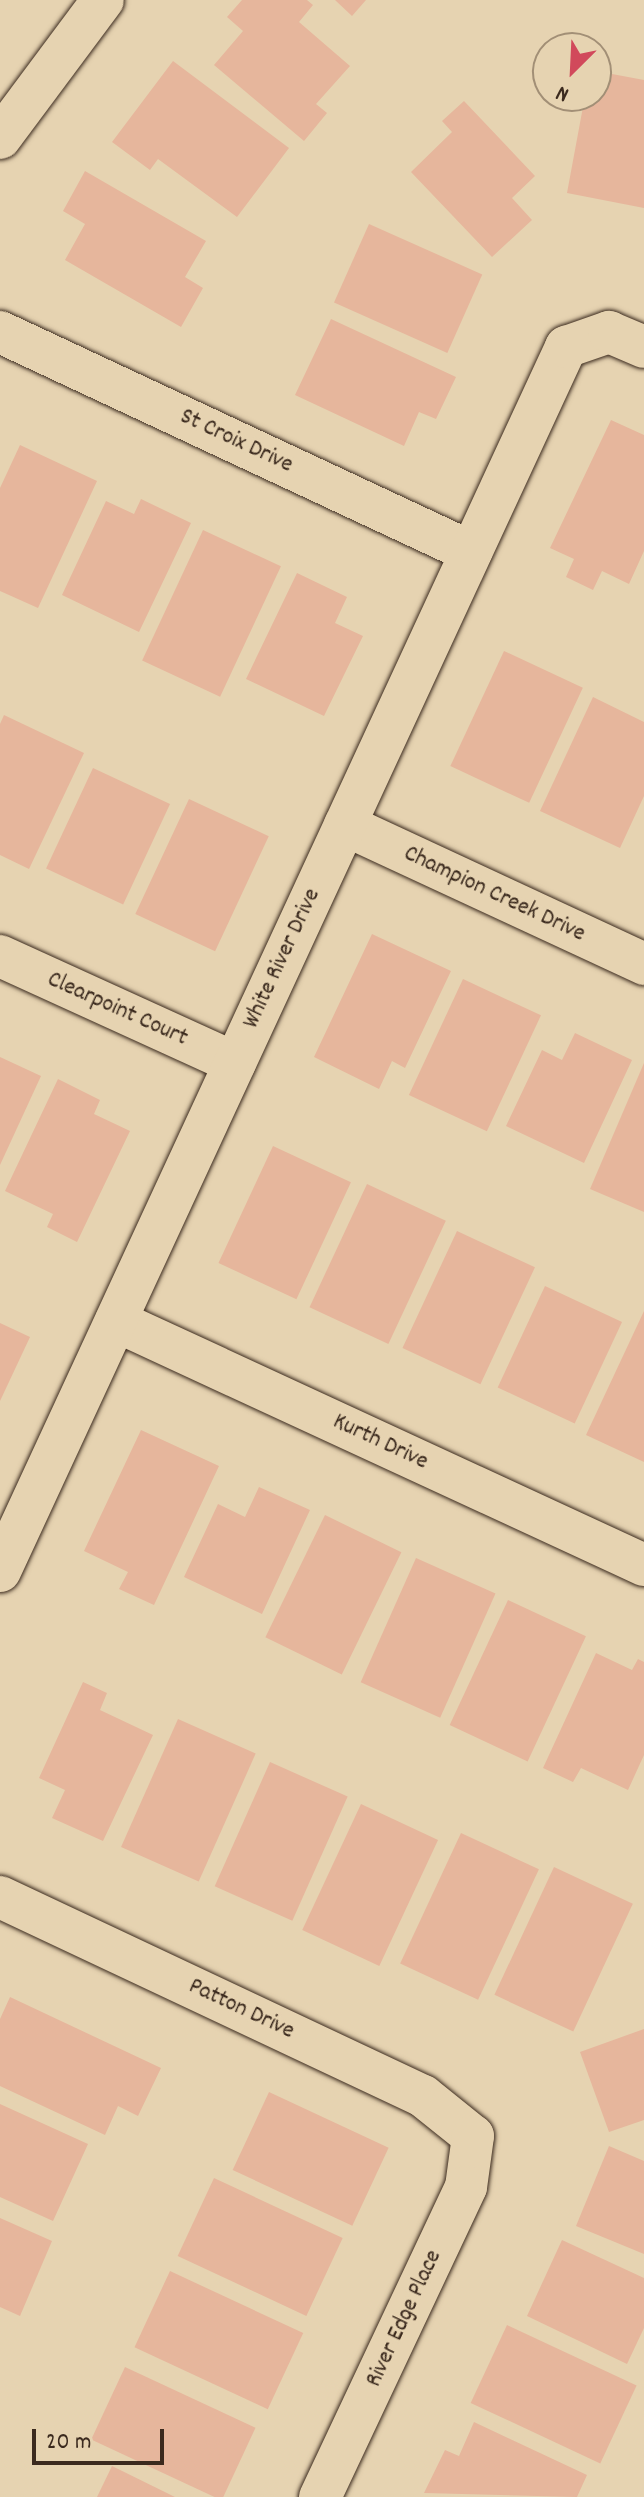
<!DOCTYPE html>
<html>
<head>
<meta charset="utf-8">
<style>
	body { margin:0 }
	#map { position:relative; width:644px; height:2497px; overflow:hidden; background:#e6d3b1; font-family:Dekko,sans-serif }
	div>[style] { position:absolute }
	.building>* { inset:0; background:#e6b69c; transform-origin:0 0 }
	.roads { filter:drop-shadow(0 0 2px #3b2a1e) drop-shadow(0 0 2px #3b2a1e) }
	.street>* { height:42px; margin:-21px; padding:0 21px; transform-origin:21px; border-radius:21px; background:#e6d3b1 }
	span { translate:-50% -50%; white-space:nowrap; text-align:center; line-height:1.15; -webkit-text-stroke:6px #e6d3b1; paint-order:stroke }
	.street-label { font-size:24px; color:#3b2a1e }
	.north { position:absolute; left:532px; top:32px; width:80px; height:80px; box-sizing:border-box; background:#e6d3b1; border:2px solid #a28f76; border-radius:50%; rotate:204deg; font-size:22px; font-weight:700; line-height:32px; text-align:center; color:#3b2a1e }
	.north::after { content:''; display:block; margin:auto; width:28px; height:36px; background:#d1495b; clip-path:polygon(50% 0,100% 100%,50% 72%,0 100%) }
	.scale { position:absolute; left:32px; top:2429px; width:132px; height:36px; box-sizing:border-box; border:4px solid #3b2a1e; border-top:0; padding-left:10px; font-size:24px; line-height:28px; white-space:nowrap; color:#3b2a1e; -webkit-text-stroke:6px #e6d3b1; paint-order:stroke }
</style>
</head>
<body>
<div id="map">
	<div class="building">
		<i style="clip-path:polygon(242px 0,307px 0,313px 5px,299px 22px,350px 66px,316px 104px,327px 113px,304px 141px,214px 65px,243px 31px,227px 17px)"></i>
		<i style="clip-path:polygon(335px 0,366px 0,352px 16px)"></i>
		<i style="clip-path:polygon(173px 61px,289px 148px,237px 217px,158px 159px,150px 170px,112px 142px)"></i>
		<i style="clip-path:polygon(596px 71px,644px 80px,644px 208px,567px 193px,585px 96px,596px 96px)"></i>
		<i style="clip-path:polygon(464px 101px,535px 176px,512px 198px,532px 220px,492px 257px,411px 172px,452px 132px,442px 121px)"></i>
		<i style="clip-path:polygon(85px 171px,206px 241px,185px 277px,203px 288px,181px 327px,65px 260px,85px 224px,63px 211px)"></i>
		<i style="left:369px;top:224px;width:124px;height:86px;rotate:24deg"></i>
		<i style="clip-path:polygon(331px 319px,456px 377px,436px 419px,419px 412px,404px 446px,295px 395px)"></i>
		<i style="clip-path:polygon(611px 420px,644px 435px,644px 551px,629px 584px,602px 571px,593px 590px,566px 577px,574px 559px,550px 548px)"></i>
		<i style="clip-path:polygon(20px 445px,97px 481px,38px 608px,0 591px,0 488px)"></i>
		<i style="clip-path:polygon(141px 499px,191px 523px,139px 632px,62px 595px,106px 501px,134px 514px)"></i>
		<i style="left:203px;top:530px;width:86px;height:144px;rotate:25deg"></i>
		<i style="clip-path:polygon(297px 573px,347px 597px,335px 623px,363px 636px,324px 716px,246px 679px)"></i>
		<i style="left:504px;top:651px;width:87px;height:127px;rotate:25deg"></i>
		<i style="clip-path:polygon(593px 697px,644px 722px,644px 796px,620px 848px,540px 811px)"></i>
		<i style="clip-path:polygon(4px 715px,84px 753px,29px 869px,0 855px,0 724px)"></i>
		<i style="left:93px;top:768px;width:85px;height:111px;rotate:25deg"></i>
		<i style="left:189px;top:799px;width:88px;height:127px;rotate:25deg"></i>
		<i style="clip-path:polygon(372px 934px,451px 971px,405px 1068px,392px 1061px,379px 1089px,314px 1057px)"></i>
		<i style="left:463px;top:979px;width:86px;height:128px;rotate:25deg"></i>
		<i style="clip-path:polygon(575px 1033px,632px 1060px,584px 1163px,506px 1126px,542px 1050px,562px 1060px)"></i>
		<i style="clip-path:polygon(0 1057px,41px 1076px,0 1165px)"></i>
		<i style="clip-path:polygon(644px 1063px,644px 1212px,590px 1189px)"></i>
		<i style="clip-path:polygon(58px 1079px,100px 1100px,94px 1114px,130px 1131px,77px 1242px,47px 1227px,53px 1214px,5px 1191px)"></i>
		<i style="left:273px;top:1146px;width:86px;height:129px;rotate:25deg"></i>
		<i style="left:367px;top:1184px;width:87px;height:136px;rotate:25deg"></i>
		<i style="left:457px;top:1231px;width:86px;height:129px;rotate:25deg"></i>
		<i style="left:545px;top:1286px;width:85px;height:112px;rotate:25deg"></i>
		<i style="clip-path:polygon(644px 1311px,644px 1462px,586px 1435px)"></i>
		<i style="clip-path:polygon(0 1323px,30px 1337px,0 1401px)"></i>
		<i style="clip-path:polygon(141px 1430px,219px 1466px,154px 1605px,119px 1589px,128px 1572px,84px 1551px)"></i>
		<i style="clip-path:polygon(259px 1487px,310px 1510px,262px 1614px,184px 1577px,218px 1504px,245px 1517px)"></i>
		<i style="left:325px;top:1515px;width:85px;height:136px;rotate:26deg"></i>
		<i style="left:416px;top:1558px;width:87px;height:136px;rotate:24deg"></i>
		<i style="left:508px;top:1600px;width:86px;height:138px;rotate:25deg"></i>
		<i style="clip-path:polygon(596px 1653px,632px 1670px,638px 1659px,644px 1662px,644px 1755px,628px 1790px,581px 1768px,573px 1782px,543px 1768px)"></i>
		<i style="clip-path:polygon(83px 1682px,107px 1693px,100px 1710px,153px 1735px,103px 1841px,52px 1818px,65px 1790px,39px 1778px)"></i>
		<i style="left:178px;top:1719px;width:85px;height:140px;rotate:24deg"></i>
		<i style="left:270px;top:1762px;width:85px;height:136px;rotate:24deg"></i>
		<i style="left:361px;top:1804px;width:85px;height:139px;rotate:25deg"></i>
		<i style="left:461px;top:1833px;width:86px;height:144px;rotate:25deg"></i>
		<i style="left:554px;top:1867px;width:87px;height:141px;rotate:25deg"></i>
		<i style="clip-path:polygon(10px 1997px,161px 2068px,138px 2116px,118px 2106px,105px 2135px,0 2086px,0 2019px)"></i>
		<i style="clip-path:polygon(644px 2029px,644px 2120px,609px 2132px,580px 2052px)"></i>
		<i style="left:269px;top:2092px;width:132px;height:86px;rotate:25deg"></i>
		<i style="clip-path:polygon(0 2104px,88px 2144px,53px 2221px,0 2197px)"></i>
		<i style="clip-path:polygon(609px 2146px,644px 2161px,644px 2254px,576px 2226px)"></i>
		<i style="left:214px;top:2178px;width:142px;height:86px;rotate:25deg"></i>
		<i style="clip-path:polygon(0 2218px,52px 2241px,20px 2316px,0 2307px)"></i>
		<i style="clip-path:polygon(562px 2240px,644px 2278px,644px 2328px,627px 2364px,527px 2316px)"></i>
		<i style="left:170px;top:2271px;width:147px;height:84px;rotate:25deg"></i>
		<i style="left:507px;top:2325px;width:143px;height:86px;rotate:25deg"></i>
		<i style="left:125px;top:2367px;width:144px;height:80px;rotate:25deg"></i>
		<i style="clip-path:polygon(474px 2422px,587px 2475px,577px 2497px,424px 2493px,445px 2450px,459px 2456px)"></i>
		<i style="clip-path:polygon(112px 2466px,175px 2497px,97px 2497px)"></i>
	</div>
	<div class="roads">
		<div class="street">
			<i style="left:0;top:138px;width:172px;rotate:-53.3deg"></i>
			<i style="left:0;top:332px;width:520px;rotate:25.04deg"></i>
			<i style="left:345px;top:825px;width:330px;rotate:24.9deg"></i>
			<i style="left:0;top:956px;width:258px;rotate:24.5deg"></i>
			<i style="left:116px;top:1321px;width:582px;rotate:24.8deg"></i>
			<i style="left:0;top:1571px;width:1349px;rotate:-65.18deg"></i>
			<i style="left:566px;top:347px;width:46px;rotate:-19.2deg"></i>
			<i style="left:609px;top:332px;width:38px;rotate:23deg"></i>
			<i style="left:0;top:1897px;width:467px;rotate:25.2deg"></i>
			<i style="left:423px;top:2096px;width:64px;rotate:38.7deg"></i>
			<i style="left:473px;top:2136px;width:51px;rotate:97.8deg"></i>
			<i style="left:466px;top:2187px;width:343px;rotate:115.2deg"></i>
		</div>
	</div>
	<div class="street-label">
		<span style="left:236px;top:442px;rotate:25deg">St Croix Drive</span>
		<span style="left:494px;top:895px;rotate:25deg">Champion Creek Drive</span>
		<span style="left:283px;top:959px;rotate:-65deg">White River Drive</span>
		<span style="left:117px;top:1010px;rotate:24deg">Clearpoint Court</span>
		<span style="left:380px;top:1443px;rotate:25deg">Kurth Drive</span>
		<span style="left:241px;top:2010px;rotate:25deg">Patton Drive</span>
		<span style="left:405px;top:2319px;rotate:-65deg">River Edge Place</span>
	</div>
	<div class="north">N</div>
	<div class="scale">20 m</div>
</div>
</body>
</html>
